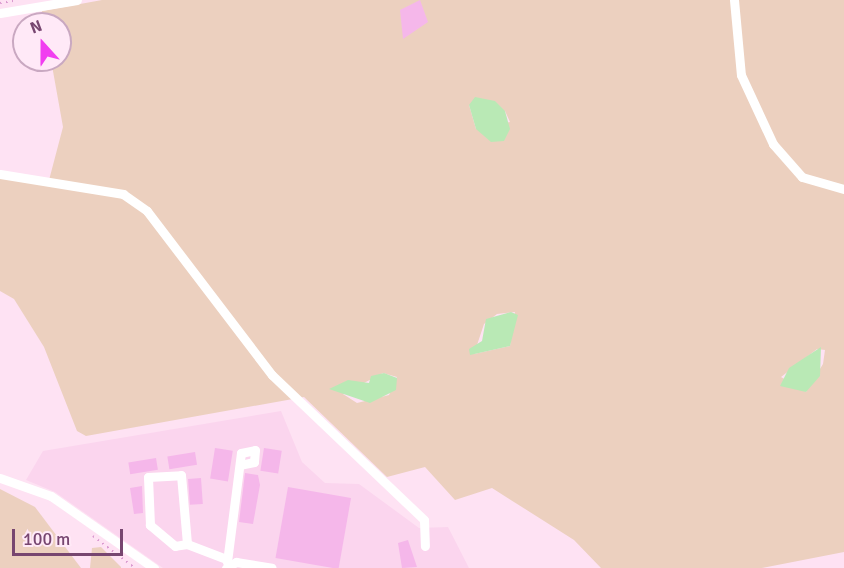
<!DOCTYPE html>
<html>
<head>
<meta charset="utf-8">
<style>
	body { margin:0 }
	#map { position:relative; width:844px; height:568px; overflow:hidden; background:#fee2f3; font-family:Signika,sans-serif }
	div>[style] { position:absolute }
	.residential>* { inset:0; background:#fbd5ee }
	.green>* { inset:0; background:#ecd0bf }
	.water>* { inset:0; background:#b9e9b5 }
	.building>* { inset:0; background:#f5b7ea; transform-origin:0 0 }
	.path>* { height:1.5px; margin-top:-0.75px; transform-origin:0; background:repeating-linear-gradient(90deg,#da9acf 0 1.5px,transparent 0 6px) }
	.minor>* { height:9px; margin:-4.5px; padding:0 4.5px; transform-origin:4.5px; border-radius:4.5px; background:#fff }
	span { translate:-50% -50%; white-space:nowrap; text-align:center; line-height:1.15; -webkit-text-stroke:6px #ffe9f7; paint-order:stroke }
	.north { position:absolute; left:12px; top:12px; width:60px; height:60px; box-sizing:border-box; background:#ffe9f7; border:2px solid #c9a8c1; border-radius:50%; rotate:339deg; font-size:16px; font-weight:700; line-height:24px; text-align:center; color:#774670 }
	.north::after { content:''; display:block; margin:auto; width:21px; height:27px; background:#f13ef0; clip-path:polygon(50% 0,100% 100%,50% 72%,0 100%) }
	.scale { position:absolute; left:12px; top:529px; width:111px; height:27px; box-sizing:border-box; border:3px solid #774670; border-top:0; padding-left:8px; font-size:18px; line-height:21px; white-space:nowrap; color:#774670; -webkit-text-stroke:4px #ffe9f7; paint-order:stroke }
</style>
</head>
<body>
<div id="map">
	<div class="residential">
		<i style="clip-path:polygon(281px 411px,302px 462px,325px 483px,359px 484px,419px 528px,448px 527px,469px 568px,163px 568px,55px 492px,26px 480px,43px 451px)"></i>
	</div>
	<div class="green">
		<i style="clip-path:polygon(evenodd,102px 0,844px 0,844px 552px,762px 568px,601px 568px,574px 540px,492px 488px,455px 500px,425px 467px,387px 477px,304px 397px,86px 436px,77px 431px,44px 347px,14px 299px,0 291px,0 176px,48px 184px,63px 127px,51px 60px,60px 60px,60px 24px,44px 24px,42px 11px,102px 0,469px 105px,505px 111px,510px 122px,476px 129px,469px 105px,102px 0,515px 312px,510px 346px,474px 354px,484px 324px,497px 314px,515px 312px,102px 0,817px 349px,825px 350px,823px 364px,806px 392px,781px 377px,817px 349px,102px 0,383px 373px,397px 377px,389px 395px,357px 403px,343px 394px,383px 373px)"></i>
		<i style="clip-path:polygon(0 489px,35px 507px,81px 568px,0 568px)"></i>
		<i style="clip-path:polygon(101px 547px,121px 567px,121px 568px,90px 568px,92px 548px)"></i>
	</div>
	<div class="water">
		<i style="clip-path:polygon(475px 97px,495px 101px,505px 111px,510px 129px,504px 141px,491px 142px,476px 129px,469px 105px)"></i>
		<i style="clip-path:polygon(511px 312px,518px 315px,510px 346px,470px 355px,469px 349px,482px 341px,486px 319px)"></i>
		<i style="clip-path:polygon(821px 347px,820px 376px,806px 392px,780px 386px,789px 368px)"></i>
		<i style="clip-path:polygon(384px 373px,397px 378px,396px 390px,370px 403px,329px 389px,348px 380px,369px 383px,371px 376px)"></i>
	</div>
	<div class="building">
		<i style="clip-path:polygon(420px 0,428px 22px,403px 39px,400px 10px)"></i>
		<i style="left:215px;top:448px;width:18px;height:31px;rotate:9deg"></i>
		<i style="left:264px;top:448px;width:18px;height:23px;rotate:9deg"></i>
		<i style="left:195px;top:452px;width:13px;height:28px;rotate:81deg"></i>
		<i style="left:156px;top:458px;width:12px;height:28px;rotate:81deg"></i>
		<i style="clip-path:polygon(245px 473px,258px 475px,260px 485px,253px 524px,239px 522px)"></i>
		<i style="left:201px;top:478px;width:26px;height:13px;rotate:86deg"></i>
		<i style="clip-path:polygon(142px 486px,143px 513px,134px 514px,130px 488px)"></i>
		<i style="left:288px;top:487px;width:64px;height:72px;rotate:10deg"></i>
		<i style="clip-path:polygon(408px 540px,417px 567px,402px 568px,398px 543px)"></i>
	</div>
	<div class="path">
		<i style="left:0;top:3px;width:18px;rotate:-9deg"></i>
		<i style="left:93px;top:536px;width:53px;rotate:37.3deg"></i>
	</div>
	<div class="minor">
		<i style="left:734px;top:0;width:75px;rotate:84.7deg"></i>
		<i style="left:741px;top:75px;width:76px;rotate:65.1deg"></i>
		<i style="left:773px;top:144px;width:44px;rotate:48.7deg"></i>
		<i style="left:802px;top:177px;width:44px;rotate:15.9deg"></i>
		<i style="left:0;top:13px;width:78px;rotate:-9.6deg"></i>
		<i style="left:0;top:174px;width:125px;rotate:9.2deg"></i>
		<i style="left:123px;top:194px;width:29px;rotate:35deg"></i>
		<i style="left:147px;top:211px;width:206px;rotate:52.7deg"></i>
		<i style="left:272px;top:375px;width:210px;rotate:43.6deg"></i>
		<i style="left:424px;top:520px;width:26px;rotate:88deg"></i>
		<i style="left:0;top:478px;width:54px;rotate:19.4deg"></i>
		<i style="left:51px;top:496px;width:126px;rotate:35deg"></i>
		<i style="left:187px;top:544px;width:12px;rotate:171deg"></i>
		<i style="left:175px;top:546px;width:33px;rotate:-140deg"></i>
		<i style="left:150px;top:525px;width:48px;rotate:-92.4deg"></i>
		<i style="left:148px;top:477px;width:33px;rotate:-3deg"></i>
		<i style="left:181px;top:475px;width:69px;rotate:85deg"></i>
		<i style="left:187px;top:544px;width:42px;rotate:21deg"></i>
		<i style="left:227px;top:562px;width:110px;rotate:-82.7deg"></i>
		<i style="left:241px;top:453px;width:14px;rotate:-12deg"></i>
		<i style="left:255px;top:450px;width:12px;rotate:95deg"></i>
		<i style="left:254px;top:462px;width:14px;rotate:168deg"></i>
		<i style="left:226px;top:568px;width:12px;rotate:-31deg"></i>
		<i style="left:236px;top:562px;width:36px;rotate:9deg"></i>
	</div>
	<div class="north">N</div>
	<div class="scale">100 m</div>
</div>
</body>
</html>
